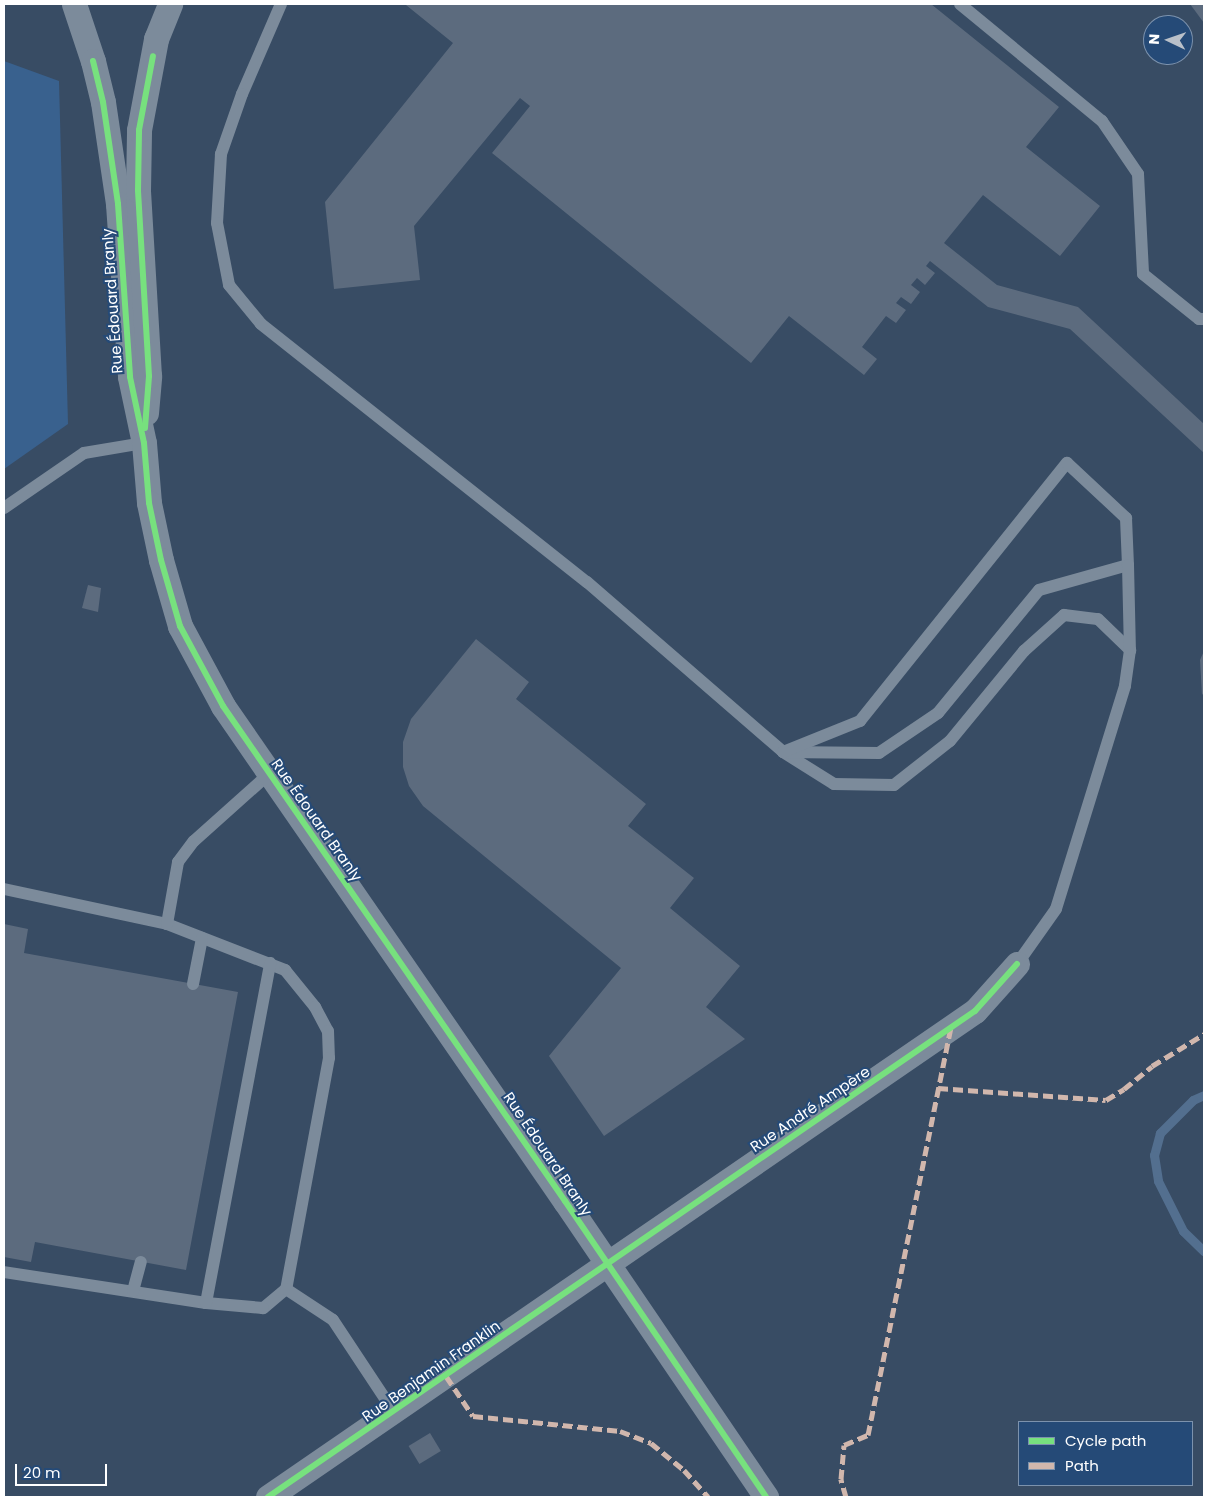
<!DOCTYPE html>
<html>
<head>
<meta charset="utf-8">
<style>
	body { margin:0 }
	#map { position:relative; width:1208px; height:1501px; overflow:hidden; background:#384c64; font-family:Poppins,sans-serif }
	div>[style] { position:absolute }
	.green>* { inset:0; background:#39618e }
	.stream>* { height:9px; margin:-4.5px; padding:0 4.5px; transform-origin:4.5px; border-radius:4.5px; background:#536f8f }
	.building>* { inset:0; background:#5c6b7e; transform-origin:0 0 }
	.service>* { height:12px; margin:-6px; padding:0 6px; transform-origin:6px; border-radius:6px; background:#7c8b9b }
	.minor>* { height:25px; margin:-12.5px; padding:0 12.5px; transform-origin:12.5px; border-radius:12.5px; background:#7c8b9b }
	.quiet>* { height:5px; margin-top:-2.5px; transform-origin:0; background:repeating-linear-gradient(90deg,#d1b7ad 0 10px,transparent 0 15px) }
	.cycleway>* { height:6px; margin:-3px; padding:0 3px; transform-origin:3px; border-radius:3px; background:#77e17e }
	span { translate:-50% -50%; white-space:nowrap; text-align:center; line-height:1.15; -webkit-text-stroke:4px #254a77; paint-order:stroke }
	.street-label { font-size:15px; color:#fff }
	.frame { position:absolute; inset:0; border:5px solid #fff; pointer-events:none }
	.legend { position:absolute; left:1018px; top:1421px; width:175px; height:65px; box-sizing:border-box; background:#254a77; border:1px solid #7c92ad; margin:0; padding:6px 9px; list-style:none; font-size:15px; color:#fff }
	.legend li { display:flex; align-items:center; gap:10px; height:25px }
	.legend b { width:25px; border:1px solid #7c92ad }
	.north { position:absolute; left:1143px; top:15px; width:50px; height:50px; box-sizing:border-box; background:#254a77; border:1px solid #7c92ad; border-radius:50%; rotate:273deg; font-size:14px; font-weight:700; line-height:20px; text-align:center; color:#fff }
	.north::after { content:''; display:block; margin:auto; width:18px; height:22px; background:#b9c0c9; clip-path:polygon(50% 0,100% 100%,50% 72%,0 100%) }
	.scale { position:absolute; left:15px; top:1464px; width:92px; height:22px; box-sizing:border-box; border:2px solid #fff; border-top:0; padding-left:6px; font-size:15px; line-height:18px; white-space:nowrap; color:#fff; -webkit-text-stroke:4px #254a77; paint-order:stroke }
</style>
</head>
<body>
<div id="map">
	<div class="green">
		<i style="clip-path:polygon(4px 61px,59px 81px,68px 424px,4px 469px)"></i>
	</div>
	<div class="stream">
		<i style="left:1204px;top:1095px;width:12px;rotate:156deg"></i>
		<i style="left:1193px;top:1100px;width:47px;rotate:135deg"></i>
		<i style="left:1160px;top:1133px;width:23px;rotate:105deg"></i>
		<i style="left:1154px;top:1155px;width:26px;rotate:81deg"></i>
		<i style="left:1158px;top:1181px;width:56px;rotate:63.4deg"></i>
		<i style="left:1183px;top:1231px;width:29px;rotate:44deg"></i>
	</div>
	<div class="building">
		<i style="clip-path:polygon(407px 4px,931px 4px,1059px 107px,1026px 147px,1100px 206px,1060px 256px,983px 195px,944px 243px,997px 285px,1078px 307px,1204px 424px,1204px 453px,1070px 329px,988px 307px,930px 261px,926px 266px,935px 273px,925px 285px,917px 278px,911px 285px,920px 292px,911px 304px,901px 297px,896px 303px,906px 310px,896px 323px,886px 316px,862px 347px,877px 359px,864px 375px,789px 316px,751px 363px,492px 153px,530px 106px,520px 98px,414px 226px,420px 280px,334px 289px,325px 202px,453px 43px,406px 5px)"></i>
		<i style="clip-path:polygon(1190px 4px,1204px 4px,1204px 23px)"></i>
		<i style="clip-path:polygon(88px 585px,101px 588px,98px 612px,82px 608px)"></i>
		<i style="clip-path:polygon(476px 639px,529px 682px,516px 699px,646px 804px,628px 826px,694px 878px,670px 908px,740px 966px,706px 1007px,745px 1039px,604px 1136px,549px 1056px,621px 968px,423px 806px,409px 786px,403px 767px,403px 742px,411px 719px)"></i>
		<i style="clip-path:polygon(1204px 651px,1204px 692px,1202px 695px,1200px 660px)"></i>
		<i style="clip-path:polygon(4px 924px,28px 929px,24px 953px,238px 992px,186px 1270px,35px 1242px,31px 1262px,4px 1257px)"></i>
		<i style="left:430px;top:1433px;width:21px;height:25px;rotate:59deg"></i>
	</div>
	<div class="service">
		<i style="left:281px;top:4px;width:98px;rotate:113.4deg"></i>
		<i style="left:242px;top:94px;width:64px;rotate:109.3deg"></i>
		<i style="left:221px;top:154px;width:69px;rotate:93.3deg"></i>
		<i style="left:217px;top:223px;width:63px;rotate:79deg"></i>
		<i style="left:229px;top:285px;width:50px;rotate:50.6deg"></i>
		<i style="left:261px;top:324px;width:416px;rotate:38.4deg"></i>
		<i style="left:587px;top:582px;width:259px;rotate:40.9deg"></i>
		<i style="left:783px;top:752px;width:60px;rotate:32.1deg"></i>
		<i style="left:834px;top:784px;width:60px;rotate:1deg"></i>
		<i style="left:894px;top:785px;width:71px;rotate:-38.2deg"></i>
		<i style="left:950px;top:741px;width:117px;rotate:-50.6deg"></i>
		<i style="left:1024px;top:651px;width:54px;rotate:-42deg"></i>
		<i style="left:1064px;top:615px;width:34px;rotate:7deg"></i>
		<i style="left:1098px;top:619px;width:45px;rotate:44.1deg"></i>
		<i style="left:1130px;top:650px;width:36px;rotate:98deg"></i>
		<i style="left:1125px;top:686px;width:233px;rotate:107.2deg"></i>
		<i style="left:1056px;top:909px;width:67px;rotate:125.3deg"></i>
		<i style="left:960px;top:4px;width:184px;rotate:39.5deg"></i>
		<i style="left:1102px;top:121px;width:64px;rotate:55.8deg"></i>
		<i style="left:1138px;top:174px;width:100px;rotate:87.1deg"></i>
		<i style="left:1143px;top:274px;width:72px;rotate:38.8deg"></i>
		<i style="left:1199px;top:319px;width:5px"></i>
		<i style="left:4px;top:508px;width:97px;rotate:-34.5deg"></i>
		<i style="left:84px;top:453px;width:61px;rotate:-9.5deg"></i>
		<i style="left:1128px;top:565px;width:92px;rotate:164.3deg"></i>
		<i style="left:1039px;top:590px;width:159px;rotate:129.4deg"></i>
		<i style="left:938px;top:713px;width:71px;rotate:145.9deg"></i>
		<i style="left:879px;top:753px;width:96px;rotate:-179.4deg"></i>
		<i style="left:783px;top:752px;width:83px;rotate:-21.9deg"></i>
		<i style="left:860px;top:721px;width:331px;rotate:-51.3deg"></i>
		<i style="left:1067px;top:463px;width:81px;rotate:43deg"></i>
		<i style="left:1126px;top:518px;width:47px;rotate:87.6deg"></i>
		<i style="left:1128px;top:565px;width:85px;rotate:88.7deg"></i>
		<i style="left:4px;top:889px;width:167px;rotate:12.1deg"></i>
		<i style="left:167px;top:924px;width:127px;rotate:21.3deg"></i>
		<i style="left:285px;top:970px;width:48px;rotate:51deg"></i>
		<i style="left:315px;top:1007px;width:27px;rotate:62deg"></i>
		<i style="left:328px;top:1031px;width:27px;rotate:88deg"></i>
		<i style="left:329px;top:1058px;width:235px;rotate:100.5deg"></i>
		<i style="left:286px;top:1289px;width:30px;rotate:140deg"></i>
		<i style="left:263px;top:1308px;width:57px;rotate:-175deg"></i>
		<i style="left:206px;top:1303px;width:204px;rotate:-171.3deg"></i>
		<i style="left:167px;top:924px;width:63px;rotate:-79.9deg"></i>
		<i style="left:178px;top:862px;width:26px;rotate:-53deg"></i>
		<i style="left:194px;top:841px;width:102px;rotate:-41.8deg"></i>
		<i style="left:193px;top:984px;width:47px;rotate:-78.9deg"></i>
		<i style="left:286px;top:1289px;width:56px;rotate:33.4deg"></i>
		<i style="left:333px;top:1320px;width:110px;rotate:56.5deg"></i>
		<i style="left:133px;top:1291px;width:30px;rotate:-75deg"></i>
		<i style="left:206px;top:1303px;width:346px;rotate:-79.3deg"></i>
	</div>
	<div class="minor">
		<i style="left:74px;top:4px;width:60px;rotate:71.6deg"></i>
		<i style="left:93px;top:61px;width:42px;rotate:76.3deg"></i>
		<i style="left:103px;top:102px;width:103px;rotate:81.6deg"></i>
		<i style="left:118px;top:204px;width:173px;rotate:86deg"></i>
		<i style="left:130px;top:377px;width:67px;rotate:78deg"></i>
		<i style="left:144px;top:443px;width:60px;rotate:85.2deg"></i>
		<i style="left:149px;top:503px;width:58px;rotate:78.1deg"></i>
		<i style="left:161px;top:560px;width:69px;rotate:73.9deg"></i>
		<i style="left:180px;top:626px;width:91px;rotate:61.7deg"></i>
		<i style="left:223px;top:706px;width:602px;rotate:55.36deg"></i>
		<i style="left:565px;top:1201px;width:358px;rotate:55.8deg"></i>
		<i style="left:146px;top:413px;width:37px;rotate:-85deg"></i>
		<i style="left:149px;top:376px;width:186px;rotate:-93.4deg"></i>
		<i style="left:138px;top:190px;width:60px;rotate:-89deg"></i>
		<i style="left:139px;top:130px;width:93px;rotate:-79.4deg"></i>
		<i style="left:156px;top:39px;width:38px;rotate:-68deg"></i>
		<i style="left:268px;top:1497px;width:858px;rotate:-34.51deg"></i>
		<i style="left:975px;top:1011px;width:63px;rotate:-48.2deg"></i>
	</div>
	<div class="quiet">
		<i style="left:938px;top:1088px;width:168px;rotate:4.1deg"></i>
		<i style="left:1106px;top:1100px;width:21px;rotate:-31deg"></i>
		<i style="left:1124px;top:1089px;width:36px;rotate:-39deg"></i>
		<i style="left:1152px;top:1066px;width:61px;rotate:-31.6deg"></i>
		<i style="left:446px;top:1376px;width:48px;rotate:56deg"></i>
		<i style="left:473px;top:1416px;width:148px;rotate:5.8deg"></i>
		<i style="left:620px;top:1431px;width:33px;rotate:21deg"></i>
		<i style="left:651px;top:1443px;width:43px;rotate:39.3deg"></i>
		<i style="left:684px;top:1470px;width:36px;rotate:48deg"></i>
		<i style="left:846px;top:1497px;width:19px;rotate:-106deg"></i>
		<i style="left:841px;top:1479px;width:34px;rotate:-85deg"></i>
		<i style="left:844px;top:1445px;width:26px;rotate:-23deg"></i>
		<i style="left:868px;top:1435px;width:415px;rotate:-78.5deg"></i>
	</div>
	<div class="cycleway">
		<i style="left:93px;top:61px;width:42px;rotate:76.3deg"></i>
		<i style="left:103px;top:102px;width:103px;rotate:81.6deg"></i>
		<i style="left:118px;top:204px;width:173px;rotate:86deg"></i>
		<i style="left:130px;top:377px;width:67px;rotate:78deg"></i>
		<i style="left:144px;top:443px;width:60px;rotate:85.2deg"></i>
		<i style="left:149px;top:503px;width:58px;rotate:78.1deg"></i>
		<i style="left:161px;top:560px;width:69px;rotate:73.9deg"></i>
		<i style="left:180px;top:626px;width:91px;rotate:61.7deg"></i>
		<i style="left:223px;top:706px;width:602px;rotate:55.36deg"></i>
		<i style="left:565px;top:1201px;width:358px;rotate:55.8deg"></i>
		<i style="left:145px;top:428px;width:52px;rotate:-85.6deg"></i>
		<i style="left:149px;top:376px;width:186px;rotate:-93.4deg"></i>
		<i style="left:138px;top:190px;width:60px;rotate:-89deg"></i>
		<i style="left:139px;top:130px;width:75px;rotate:-79.3deg"></i>
		<i style="left:268px;top:1497px;width:858px;rotate:-34.51deg"></i>
		<i style="left:975px;top:1011px;width:63px;rotate:-48.2deg"></i>
	</div>
	<div class="street-label">
		<span style="left:112px;top:301px;rotate:-94deg">Rue Édouard Branly</span>
		<span style="left:317px;top:820px;rotate:55deg">Rue Édouard Branly</span>
		<span style="left:810px;top:1109px;rotate:-34deg">Rue André Ampère</span>
		<span style="left:548px;top:1154px;rotate:56deg">Rue Édouard Branly</span>
		<span style="left:431px;top:1371px;rotate:-35deg">Rue Benjamin Franklin</span>
	</div>
	<div class="frame"></div>
	<ul class="legend">
	<li><b style="height:6px;background:#77e17e"></b>Cycle path</li>
	<li><b style="height:6px;background:#d1b7ad"></b>Path</li>
	</ul>
	<div class="north">N</div>
	<div class="scale">20 m</div>
</div>
</body>
</html>
